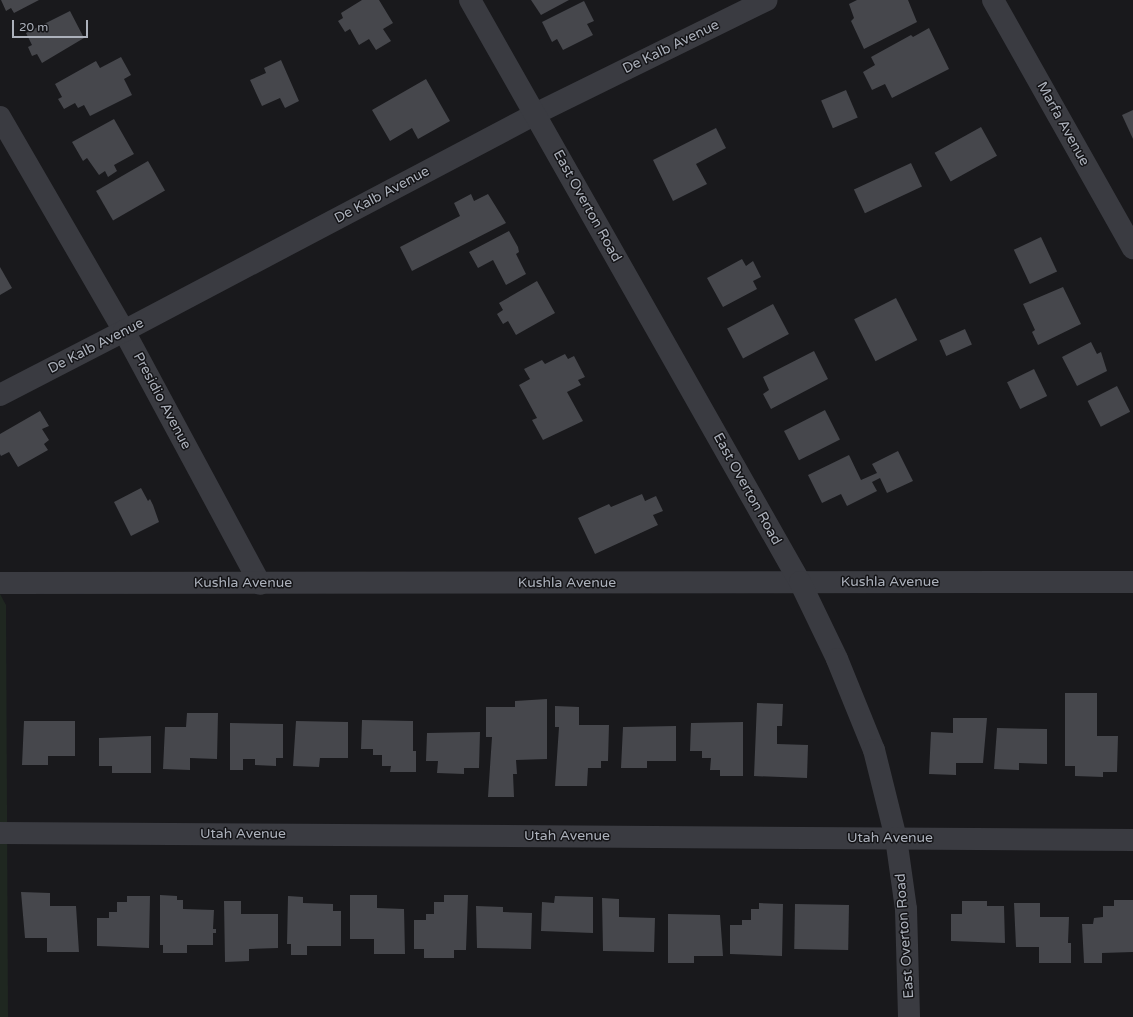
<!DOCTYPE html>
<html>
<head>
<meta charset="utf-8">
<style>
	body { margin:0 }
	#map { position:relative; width:1133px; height:1017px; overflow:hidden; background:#19191c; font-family:"Varela Round",sans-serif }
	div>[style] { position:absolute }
	.green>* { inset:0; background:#1f2720 }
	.building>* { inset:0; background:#46474c; transform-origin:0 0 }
	.minor>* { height:22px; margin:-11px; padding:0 11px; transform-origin:11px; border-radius:11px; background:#3a3b41 }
	.tertiary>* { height:22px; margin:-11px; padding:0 11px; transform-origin:11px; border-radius:11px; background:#3a3b41 }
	span { translate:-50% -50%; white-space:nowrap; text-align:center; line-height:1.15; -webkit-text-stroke:3px #141417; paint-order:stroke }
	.street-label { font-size:14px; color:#acb1bb }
	.scale { position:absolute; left:12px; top:20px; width:76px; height:18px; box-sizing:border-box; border:2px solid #acb1bb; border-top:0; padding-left:5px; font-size:12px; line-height:14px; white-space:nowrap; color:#acb1bb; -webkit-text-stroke:3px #141417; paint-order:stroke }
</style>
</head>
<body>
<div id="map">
	<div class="green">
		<i style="clip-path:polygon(0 594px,6px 605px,8px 1017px,0 1017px)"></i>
	</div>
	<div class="building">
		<i style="clip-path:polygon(1px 0,39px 0,14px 13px,11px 8px,6px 11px)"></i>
		<i style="clip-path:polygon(362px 0,379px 0,393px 23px,383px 29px,391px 41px,376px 50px,369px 39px,359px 45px,350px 29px,345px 32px,338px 21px,343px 18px,341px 13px)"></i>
		<i style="clip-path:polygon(531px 0,569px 0,541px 15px)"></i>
		<i style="clip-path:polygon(857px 0,908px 0,917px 22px,864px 49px,851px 21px,854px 18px,849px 4px)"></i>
		<i style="clip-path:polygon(584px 1px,594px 21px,587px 24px,593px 35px,563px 50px,557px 39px,552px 42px,542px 22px)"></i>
		<i style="clip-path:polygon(70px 11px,84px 38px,42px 63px,37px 54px,32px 56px,28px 47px,32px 45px,26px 33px)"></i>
		<i style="clip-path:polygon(929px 28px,949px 69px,892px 98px,885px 84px,872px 90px,863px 72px,875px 65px,871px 57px,911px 35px,913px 37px)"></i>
		<i style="clip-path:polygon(121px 57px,131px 75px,124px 79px,132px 95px,90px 116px,84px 105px,78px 108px,75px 103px,64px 109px,58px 99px,62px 97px,55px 84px,96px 61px,100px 68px)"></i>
		<i style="clip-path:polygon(281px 60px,299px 101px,285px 108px,280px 98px,262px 106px,250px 80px,266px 73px,264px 68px)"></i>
		<i style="clip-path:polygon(426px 79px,450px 121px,418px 139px,412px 128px,390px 141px,372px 110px)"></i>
		<i style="left:846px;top:90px;width:30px;height:27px;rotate:67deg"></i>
		<i style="clip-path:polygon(1133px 110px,1133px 139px,1122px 115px)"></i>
		<i style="clip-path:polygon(114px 119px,134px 154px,114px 165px,117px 171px,108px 177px,105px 171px,99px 175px,87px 158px,83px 161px,72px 142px)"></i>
		<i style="left:981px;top:127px;width:33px;height:53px;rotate:61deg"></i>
		<i style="clip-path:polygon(716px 128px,726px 148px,696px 164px,707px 184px,673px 201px,653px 160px)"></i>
		<i style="left:148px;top:161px;width:34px;height:60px;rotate:60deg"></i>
		<i style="left:911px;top:163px;width:26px;height:63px;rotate:65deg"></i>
		<i style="clip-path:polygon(471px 194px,474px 201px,488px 194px,506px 223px,412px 271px,400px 247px,460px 216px,454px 203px)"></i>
		<i style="clip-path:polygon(509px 231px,518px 247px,519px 252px,516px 254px,526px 274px,506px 285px,493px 260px,478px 268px,469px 252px)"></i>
		<i style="left:1041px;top:237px;width:38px;height:30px;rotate:65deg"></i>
		<i style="clip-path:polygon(742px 259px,746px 266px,753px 261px,761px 277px,753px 281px,757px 289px,723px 307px,707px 278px)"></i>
		<i style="clip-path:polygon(0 267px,12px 288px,0 295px)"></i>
		<i style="clip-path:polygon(537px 281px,555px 313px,516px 335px,508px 321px,503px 324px,497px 314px,503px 310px,499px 303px)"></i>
		<i style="clip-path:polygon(1063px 287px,1081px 324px,1038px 345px,1032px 332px,1035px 330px,1023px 304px)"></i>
		<i style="left:896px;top:298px;width:47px;height:47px;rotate:63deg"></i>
		<i style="left:773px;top:304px;width:34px;height:52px;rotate:62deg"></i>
		<i style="left:965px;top:329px;width:17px;height:28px;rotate:66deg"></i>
		<i style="clip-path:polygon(1091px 342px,1097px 354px,1101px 352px,1107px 371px,1077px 386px,1062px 357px)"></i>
		<i style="clip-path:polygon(814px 351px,828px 379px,771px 409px,763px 394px,769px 390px,763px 377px)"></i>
		<i style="clip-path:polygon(565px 354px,568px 359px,574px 356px,585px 377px,578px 380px,581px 385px,567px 392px,583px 421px,543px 440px,532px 420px,537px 418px,519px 385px,530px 379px,524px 369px,542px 360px,545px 364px)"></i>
		<i style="left:1034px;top:369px;width:30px;height:30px;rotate:64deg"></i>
		<i style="left:1117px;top:386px;width:29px;height:33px;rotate:63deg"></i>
		<i style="left:825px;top:410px;width:33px;height:46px;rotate:63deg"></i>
		<i style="clip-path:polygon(40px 411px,49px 426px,42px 429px,49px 440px,44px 444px,48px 450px,18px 467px,9px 452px,1px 456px,0 454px,0 434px)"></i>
		<i style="clip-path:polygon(898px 451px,913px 481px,887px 493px,880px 478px,872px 482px,877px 491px,847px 506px,841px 494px,822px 503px,808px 475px,849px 455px,861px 480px,877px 473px,872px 464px)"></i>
		<i style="clip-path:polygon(141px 488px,148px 501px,150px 499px,153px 505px,159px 522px,131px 536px,114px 502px)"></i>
		<i style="clip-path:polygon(642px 494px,645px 501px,656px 496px,663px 511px,653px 515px,658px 525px,595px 554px,578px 518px,609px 504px,611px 507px)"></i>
		<i style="clip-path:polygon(1065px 693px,1097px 693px,1097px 736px,1118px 736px,1117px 772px,1103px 772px,1103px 777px,1075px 776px,1075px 766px,1065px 766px)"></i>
		<i style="clip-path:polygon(547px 699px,547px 759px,516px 760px,517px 774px,513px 774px,514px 797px,488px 797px,492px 737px,486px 737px,486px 707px,515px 707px,515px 701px)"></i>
		<i style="clip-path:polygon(757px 703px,783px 704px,782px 726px,777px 726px,777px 744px,808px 745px,807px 778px,754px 776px)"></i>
		<i style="clip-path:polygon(555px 706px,579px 707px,579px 725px,609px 725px,608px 761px,601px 761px,601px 768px,588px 768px,587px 786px,555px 786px,559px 727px,555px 727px)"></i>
		<i style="clip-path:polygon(187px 713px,218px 713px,217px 759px,190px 758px,190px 770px,163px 769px,165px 727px,186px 727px)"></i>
		<i style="clip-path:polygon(953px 718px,987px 718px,983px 763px,956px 763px,956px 775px,929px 774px,931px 732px,953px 733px)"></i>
		<i style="clip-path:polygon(362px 720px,413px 721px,413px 751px,416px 751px,416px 772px,390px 772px,391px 766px,382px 766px,382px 755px,373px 755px,373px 749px,361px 749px)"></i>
		<i style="clip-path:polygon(24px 721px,75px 721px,75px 756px,48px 756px,48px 765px,22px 765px)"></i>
		<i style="clip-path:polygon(296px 721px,348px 722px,348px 758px,320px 758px,319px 767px,293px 766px)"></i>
		<i style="clip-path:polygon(743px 722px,743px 776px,720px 776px,720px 770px,710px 770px,711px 758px,702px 758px,702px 751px,690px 751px,691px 723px)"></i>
		<i style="clip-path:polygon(230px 723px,283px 724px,283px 758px,276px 758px,276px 766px,255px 765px,255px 759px,243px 759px,243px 770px,230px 770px)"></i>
		<i style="clip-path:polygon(676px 726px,676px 761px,647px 761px,647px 768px,621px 768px,623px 727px)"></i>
		<i style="clip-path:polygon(997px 728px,1047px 729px,1047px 764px,1019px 763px,1019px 770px,994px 769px)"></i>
		<i style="clip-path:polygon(480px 732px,479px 768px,464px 768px,464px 774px,437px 773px,438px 761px,426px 761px,427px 733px)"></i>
		<i style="clip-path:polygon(151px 736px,151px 773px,112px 773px,112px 766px,99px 766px,99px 738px)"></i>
		<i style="clip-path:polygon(21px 892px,50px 893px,50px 906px,76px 906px,79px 952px,47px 952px,47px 938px,25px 938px)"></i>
		<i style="clip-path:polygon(160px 895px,177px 896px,177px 900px,183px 900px,183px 909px,214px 910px,213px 929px,216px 929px,216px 933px,213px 933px,213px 945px,187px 945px,187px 953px,163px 953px,163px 945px,160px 945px)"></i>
		<i style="clip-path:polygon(350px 895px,377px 895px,377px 908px,404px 909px,405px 954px,374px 954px,374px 939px,350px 939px)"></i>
		<i style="clip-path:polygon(444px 895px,468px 895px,466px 950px,454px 950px,454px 958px,424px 958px,424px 949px,414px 949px,414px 920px,426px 920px,426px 914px,434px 914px,434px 902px,444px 902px)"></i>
		<i style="clip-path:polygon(127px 896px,150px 896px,149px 948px,97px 946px,97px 918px,109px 918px,109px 912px,117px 912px,117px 902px,127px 902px)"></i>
		<i style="clip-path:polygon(288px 896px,303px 897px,303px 903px,333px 904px,333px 911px,341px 911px,341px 946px,307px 946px,307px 955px,291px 955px,291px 944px,287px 944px)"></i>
		<i style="clip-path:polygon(555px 896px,593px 897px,593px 933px,541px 931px,542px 902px,554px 903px)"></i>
		<i style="clip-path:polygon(602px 898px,619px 899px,619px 917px,655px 918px,654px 952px,603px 951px)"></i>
		<i style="clip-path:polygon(1114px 900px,1133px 900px,1133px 952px,1102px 953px,1102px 963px,1084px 963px,1082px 924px,1093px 924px,1094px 918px,1103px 917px,1103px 906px,1114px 906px)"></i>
		<i style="clip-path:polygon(224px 901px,241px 901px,241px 914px,278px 914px,278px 948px,249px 949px,249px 961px,225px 962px)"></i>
		<i style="clip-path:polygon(962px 901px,987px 901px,987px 906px,1004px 906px,1005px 943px,951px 941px,951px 914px,962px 914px)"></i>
		<i style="clip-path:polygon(759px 903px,783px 904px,782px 956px,730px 954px,730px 925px,742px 925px,742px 920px,751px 920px,751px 909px,759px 909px)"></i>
		<i style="clip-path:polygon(1014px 903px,1040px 903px,1040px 917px,1069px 917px,1068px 943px,1071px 943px,1071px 963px,1039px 963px,1039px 947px,1016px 947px)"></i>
		<i style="left:795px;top:904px;width:54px;height:45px;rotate:1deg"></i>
		<i style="clip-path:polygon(476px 906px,503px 907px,503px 912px,532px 913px,531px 949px,477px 948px)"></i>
		<i style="clip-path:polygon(668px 914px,720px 915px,723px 956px,694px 956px,694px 963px,668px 963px)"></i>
	</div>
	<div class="minor">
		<i style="left:993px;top:0;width:285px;rotate:60.6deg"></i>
		<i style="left:0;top:117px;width:247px;rotate:59.9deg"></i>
		<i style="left:124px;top:331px;width:287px;rotate:61.7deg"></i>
		<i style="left:0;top:395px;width:140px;rotate:-27.3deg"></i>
		<i style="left:124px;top:331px;width:465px;rotate:-27.8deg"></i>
		<i style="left:535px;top:114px;width:258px;rotate:-26.2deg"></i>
		<i style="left:0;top:583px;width:1133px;rotate:-0.05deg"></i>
		<i style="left:0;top:833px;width:1133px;rotate:0.35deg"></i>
	</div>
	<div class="tertiary">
		<i style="left:470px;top:0;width:669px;rotate:60.45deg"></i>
		<i style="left:800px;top:582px;width:85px;rotate:64.3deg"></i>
		<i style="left:837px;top:659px;width:98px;rotate:67.9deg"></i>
		<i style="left:874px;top:750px;width:91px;rotate:76deg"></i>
		<i style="left:896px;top:838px;width:72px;rotate:82deg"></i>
		<i style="left:906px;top:909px;width:108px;rotate:88.4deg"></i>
	</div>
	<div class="street-label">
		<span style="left:671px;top:47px;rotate:-26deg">De Kalb Avenue</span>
		<span style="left:1063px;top:124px;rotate:61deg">Marfa Avenue</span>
		<span style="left:382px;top:195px;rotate:-28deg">De Kalb Avenue</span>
		<span style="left:587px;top:206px;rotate:61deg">East Overton Road</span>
		<span style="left:96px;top:346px;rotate:-27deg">De Kalb Avenue</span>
		<span style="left:162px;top:401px;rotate:62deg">Presidio Avenue</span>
		<span style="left:747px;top:489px;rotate:61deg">East Overton Road</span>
		<span style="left:890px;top:582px">Kushla Avenue</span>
		<span style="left:243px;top:583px">Kushla Avenue</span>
		<span style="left:567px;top:583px">Kushla Avenue</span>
		<span style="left:243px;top:834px">Utah Avenue</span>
		<span style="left:567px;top:836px">Utah Avenue</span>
		<span style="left:890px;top:838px">Utah Avenue</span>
		<span style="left:905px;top:936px;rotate:-94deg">East Overton Road</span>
	</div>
	<div class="scale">20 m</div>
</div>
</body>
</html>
